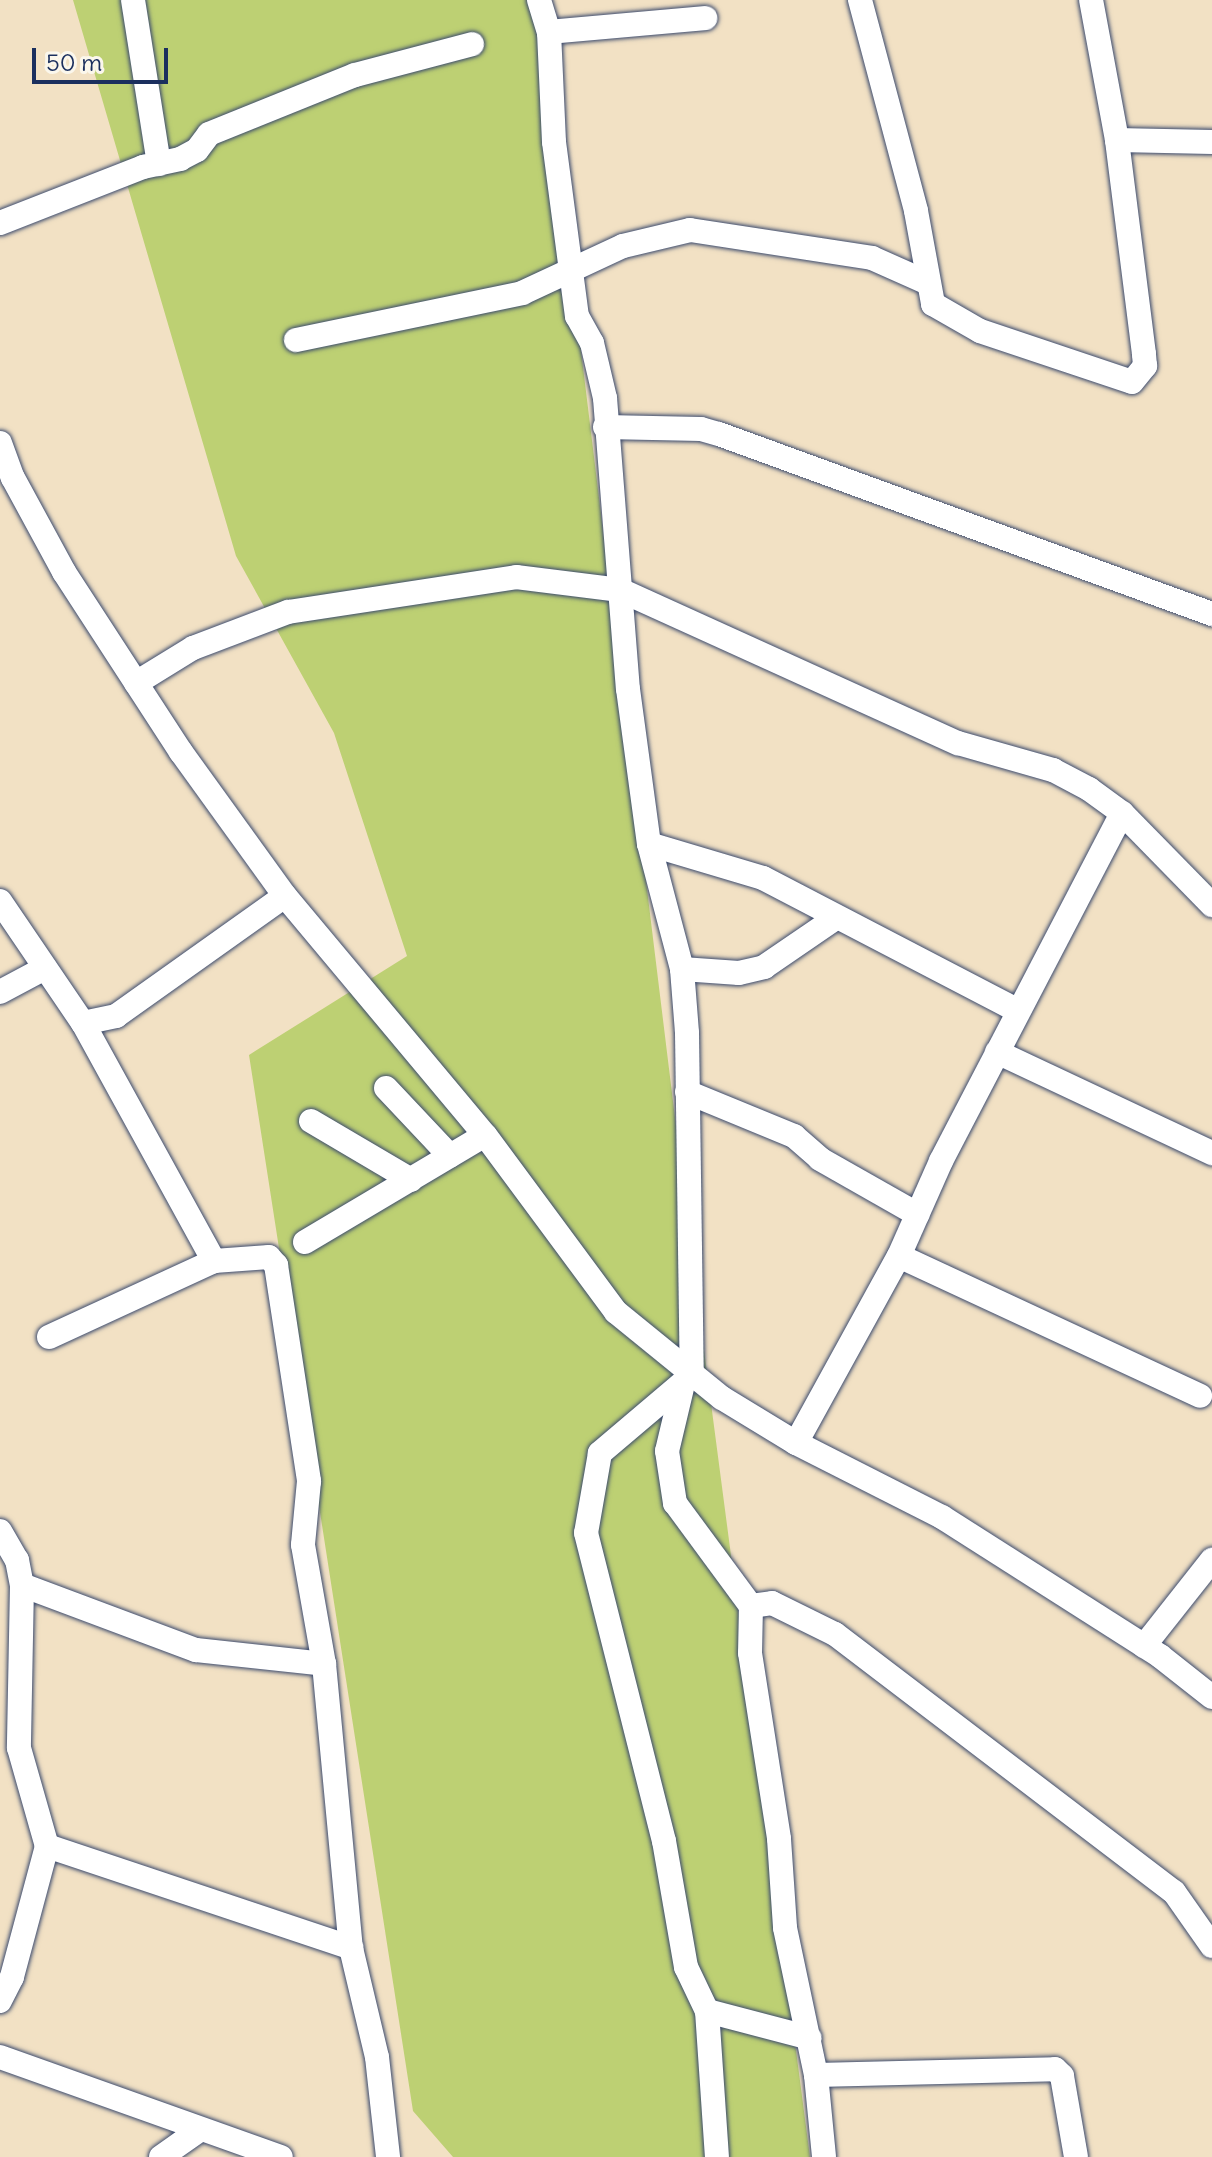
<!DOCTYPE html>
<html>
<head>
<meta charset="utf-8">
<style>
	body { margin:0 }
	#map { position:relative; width:1212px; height:2157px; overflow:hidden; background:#f2e1c4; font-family:Delius,sans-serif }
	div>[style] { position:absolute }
	.green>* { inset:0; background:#bdd073 }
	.roads { filter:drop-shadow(0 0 2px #3b4a6d) drop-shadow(0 0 2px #3b4a6d) }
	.minor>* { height:24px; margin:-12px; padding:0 12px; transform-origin:12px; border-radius:12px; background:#fff }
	span { translate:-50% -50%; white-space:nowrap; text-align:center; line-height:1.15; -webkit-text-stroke:7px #fbf7ec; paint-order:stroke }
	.scale { position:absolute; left:32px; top:48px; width:136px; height:36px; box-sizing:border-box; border:4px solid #1b2f5e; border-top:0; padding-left:10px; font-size:24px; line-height:28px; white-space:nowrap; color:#1b2f5e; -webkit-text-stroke:6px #fbf7ec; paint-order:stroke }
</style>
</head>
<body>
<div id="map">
	<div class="green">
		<i style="clip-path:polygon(73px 0,538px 0,696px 1289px,810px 2157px,453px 2157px,413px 2111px,249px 1055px,407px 956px,334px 733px,236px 556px)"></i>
	</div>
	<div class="roads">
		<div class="minor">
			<i style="left:133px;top:0;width:166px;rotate:81deg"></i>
			<i style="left:539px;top:0;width:34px;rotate:73deg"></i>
			<i style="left:549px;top:32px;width:110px;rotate:87.4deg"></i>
			<i style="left:554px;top:142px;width:176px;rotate:82.5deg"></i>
			<i style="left:577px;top:316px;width:31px;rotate:61deg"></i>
			<i style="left:592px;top:343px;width:57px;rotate:76.7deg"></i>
			<i style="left:605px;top:398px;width:292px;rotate:85.5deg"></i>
			<i style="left:628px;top:689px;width:156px;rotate:82.3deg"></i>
			<i style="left:649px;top:844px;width:129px;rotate:75.2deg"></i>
			<i style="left:682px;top:969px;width:64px;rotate:85.5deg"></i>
			<i style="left:687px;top:1033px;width:342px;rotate:89.2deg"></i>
			<i style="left:692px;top:1375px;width:121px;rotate:139.7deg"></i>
			<i style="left:600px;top:1453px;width:81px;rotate:99.9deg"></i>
			<i style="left:586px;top:1533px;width:318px;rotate:75.8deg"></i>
			<i style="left:664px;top:1841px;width:128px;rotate:80.1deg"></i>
			<i style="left:686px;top:1967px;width:49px;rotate:64.5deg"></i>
			<i style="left:707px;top:2011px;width:146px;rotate:86.1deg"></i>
			<i style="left:860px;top:0;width:218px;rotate:75.1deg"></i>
			<i style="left:916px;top:211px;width:95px;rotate:79.6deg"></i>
			<i style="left:933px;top:304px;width:54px;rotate:29.9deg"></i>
			<i style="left:980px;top:331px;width:160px;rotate:18.5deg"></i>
			<i style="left:1132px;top:382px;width:21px;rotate:-51deg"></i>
			<i style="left:1145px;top:366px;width:12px;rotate:-95deg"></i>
			<i style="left:1144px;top:354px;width:216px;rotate:-97.2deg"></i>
			<i style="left:1117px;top:140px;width:142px;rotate:-100.5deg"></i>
			<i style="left:549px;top:32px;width:157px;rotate:-5.1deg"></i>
			<i style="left:1117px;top:140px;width:95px;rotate:1.2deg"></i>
			<i style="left:0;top:223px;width:154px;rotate:-21.4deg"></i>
			<i style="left:143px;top:167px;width:38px;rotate:-12deg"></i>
			<i style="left:180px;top:159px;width:19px;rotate:-28deg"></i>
			<i style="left:197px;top:150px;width:20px;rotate:-53deg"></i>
			<i style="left:209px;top:134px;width:157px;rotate:-22deg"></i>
			<i style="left:355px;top:75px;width:121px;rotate:-14.8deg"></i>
			<i style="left:296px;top:340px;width:231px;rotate:-11.7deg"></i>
			<i style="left:522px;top:293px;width:111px;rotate:-25deg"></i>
			<i style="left:623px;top:246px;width:69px;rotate:-13.4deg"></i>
			<i style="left:690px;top:230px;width:184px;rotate:8.7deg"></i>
			<i style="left:872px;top:258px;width:59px;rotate:24deg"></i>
			<i style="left:605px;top:427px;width:96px;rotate:1.2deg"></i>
			<i style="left:701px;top:429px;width:19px;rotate:16deg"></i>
			<i style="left:719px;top:434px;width:525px;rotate:20.06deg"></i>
			<i style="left:0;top:443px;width:37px;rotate:70deg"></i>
			<i style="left:13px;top:478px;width:107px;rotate:61.5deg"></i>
			<i style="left:64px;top:572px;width:215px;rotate:57deg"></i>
			<i style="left:181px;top:752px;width:178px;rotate:54.2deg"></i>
			<i style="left:285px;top:896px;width:312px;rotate:50.1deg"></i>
			<i style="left:485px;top:1135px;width:220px;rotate:53.5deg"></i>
			<i style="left:616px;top:1312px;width:136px;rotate:39.1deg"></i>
			<i style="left:722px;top:1398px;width:87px;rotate:31.3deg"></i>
			<i style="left:796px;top:1443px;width:164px;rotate:26.9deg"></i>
			<i style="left:942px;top:1517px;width:259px;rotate:32.5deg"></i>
			<i style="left:1160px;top:1656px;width:66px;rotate:38.3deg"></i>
			<i style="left:136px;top:683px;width:67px;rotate:-31.6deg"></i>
			<i style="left:193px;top:648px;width:102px;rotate:-20.8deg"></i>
			<i style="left:288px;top:612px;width:231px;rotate:-8.7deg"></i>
			<i style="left:516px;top:577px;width:105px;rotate:7.1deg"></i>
			<i style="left:620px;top:590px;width:371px;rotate:24.4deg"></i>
			<i style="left:958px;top:743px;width:99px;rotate:15.9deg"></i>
			<i style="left:1053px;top:770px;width:41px;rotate:27.8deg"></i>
			<i style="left:1089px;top:789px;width:41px;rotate:36deg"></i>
			<i style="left:1122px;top:813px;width:129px;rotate:45.6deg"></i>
			<i style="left:649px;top:844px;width:119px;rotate:16.6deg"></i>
			<i style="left:763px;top:878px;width:288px;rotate:27.5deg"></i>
			<i style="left:0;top:901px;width:148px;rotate:55.8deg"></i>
			<i style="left:83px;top:1023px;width:34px;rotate:-12deg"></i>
			<i style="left:116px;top:1016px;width:207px;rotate:-35.4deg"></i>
			<i style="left:682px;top:969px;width:57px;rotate:4deg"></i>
			<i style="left:739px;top:973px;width:26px;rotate:-13deg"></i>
			<i style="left:764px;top:967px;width:88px;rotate:-34.4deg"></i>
			<i style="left:0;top:992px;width:51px;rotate:-28.1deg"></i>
			<i style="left:83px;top:1023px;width:272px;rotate:61.2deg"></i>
			<i style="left:997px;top:1052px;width:238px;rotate:25.2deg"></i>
			<i style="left:386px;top:1088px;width:93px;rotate:46.7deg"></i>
			<i style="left:687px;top:1092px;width:116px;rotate:22.4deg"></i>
			<i style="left:794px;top:1136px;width:35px;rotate:41deg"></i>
			<i style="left:820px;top:1159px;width:112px;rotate:29.6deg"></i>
			<i style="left:311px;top:1121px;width:116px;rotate:30.5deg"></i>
			<i style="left:305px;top:1242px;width:209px;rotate:-30.7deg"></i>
			<i style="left:899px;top:1256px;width:332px;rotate:24.9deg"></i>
			<i style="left:49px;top:1337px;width:182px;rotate:-24.7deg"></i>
			<i style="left:214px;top:1261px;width:55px;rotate:-4.2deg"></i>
			<i style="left:269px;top:1257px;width:11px;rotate:49deg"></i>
			<i style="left:276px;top:1265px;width:219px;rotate:81.3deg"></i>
			<i style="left:309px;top:1481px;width:64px;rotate:95.4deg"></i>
			<i style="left:303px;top:1545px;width:121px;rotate:80deg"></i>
			<i style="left:324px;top:1664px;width:285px;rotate:84.6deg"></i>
			<i style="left:351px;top:1948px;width:112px;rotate:76.6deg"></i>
			<i style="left:377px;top:2057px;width:101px;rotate:83.7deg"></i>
			<i style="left:683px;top:1384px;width:69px;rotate:103.4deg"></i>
			<i style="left:667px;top:1451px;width:53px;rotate:81.3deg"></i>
			<i style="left:675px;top:1503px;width:128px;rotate:53.6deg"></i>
			<i style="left:796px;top:1443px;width:213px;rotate:-61.2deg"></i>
			<i style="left:899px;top:1256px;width:104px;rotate:-66.1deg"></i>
			<i style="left:941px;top:1161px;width:392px;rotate:-62.5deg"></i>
			<i style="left:0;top:1531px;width:34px;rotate:60deg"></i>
			<i style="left:17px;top:1560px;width:25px;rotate:79deg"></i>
			<i style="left:22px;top:1585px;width:163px;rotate:91.1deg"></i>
			<i style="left:19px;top:1748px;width:102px;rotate:74.1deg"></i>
			<i style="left:47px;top:1846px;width:136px;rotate:105deg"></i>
			<i style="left:12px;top:1977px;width:27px;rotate:117deg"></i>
			<i style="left:22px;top:1585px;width:186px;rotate:20.5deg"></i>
			<i style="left:196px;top:1650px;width:129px;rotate:6.2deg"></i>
			<i style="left:751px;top:1606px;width:21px;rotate:-8deg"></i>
			<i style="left:772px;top:1603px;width:70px;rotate:26.2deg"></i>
			<i style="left:835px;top:1634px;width:426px;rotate:37.3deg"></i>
			<i style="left:1174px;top:1892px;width:66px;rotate:54.9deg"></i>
			<i style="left:751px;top:1606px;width:47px;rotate:91.2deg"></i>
			<i style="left:750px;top:1653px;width:188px;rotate:81.1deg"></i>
			<i style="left:779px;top:1839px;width:89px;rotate:86.1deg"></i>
			<i style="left:785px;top:1928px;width:150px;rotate:78.1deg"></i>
			<i style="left:816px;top:2075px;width:82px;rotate:84.4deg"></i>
			<i style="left:1144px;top:1646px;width:110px;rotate:-51.7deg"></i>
			<i style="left:47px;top:1846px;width:321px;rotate:18.5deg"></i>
			<i style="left:707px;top:2011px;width:106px;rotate:14.7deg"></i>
			<i style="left:0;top:2057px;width:298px;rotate:19.6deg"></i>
			<i style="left:816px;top:2075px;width:239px;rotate:-1.4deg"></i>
			<i style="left:1055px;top:2069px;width:10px;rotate:45deg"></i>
			<i style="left:1062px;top:2076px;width:82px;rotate:80.2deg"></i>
			<i style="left:161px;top:2157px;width:45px;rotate:-35.1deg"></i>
		</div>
	</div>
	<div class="scale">50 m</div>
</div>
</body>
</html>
